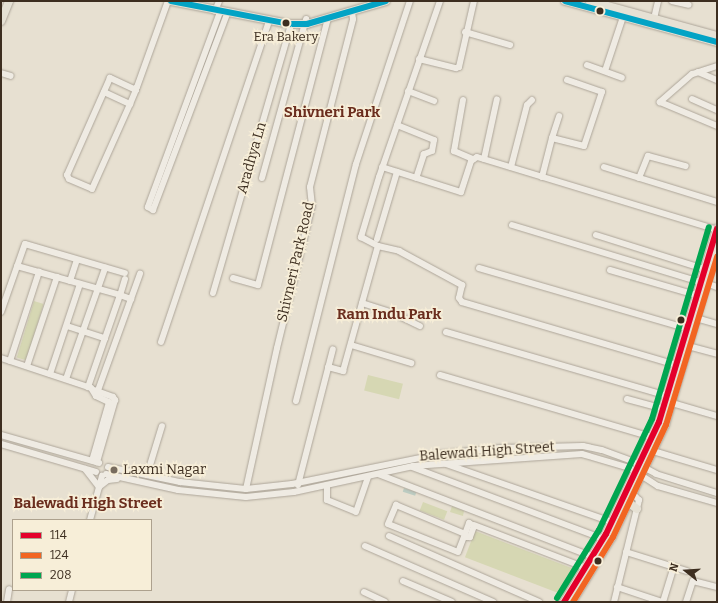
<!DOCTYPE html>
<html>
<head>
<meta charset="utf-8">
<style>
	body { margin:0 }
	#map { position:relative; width:718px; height:603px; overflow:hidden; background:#e7e0d1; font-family:Bitter,serif }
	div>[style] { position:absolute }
	.green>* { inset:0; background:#d6d7b3; transform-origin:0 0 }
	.water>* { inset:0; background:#bcccc2; transform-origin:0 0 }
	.roads { filter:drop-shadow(0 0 1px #ada599) drop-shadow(0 0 1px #ada599) }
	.minor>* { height:6px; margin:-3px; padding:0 3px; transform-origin:3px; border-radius:3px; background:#efebe3 }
	.major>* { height:8px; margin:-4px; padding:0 4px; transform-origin:4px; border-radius:4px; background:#e6e1d4 }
	.bus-1>* { height:6px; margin:-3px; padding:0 3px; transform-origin:3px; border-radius:3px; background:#e4002b }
	.bus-2>* { height:6px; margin:-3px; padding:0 3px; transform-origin:3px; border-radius:3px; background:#f26522 }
	.bus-3>* { height:6px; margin:-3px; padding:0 3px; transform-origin:3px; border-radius:3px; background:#00a651 }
	.bus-4>* { height:6px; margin:-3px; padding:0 3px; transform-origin:3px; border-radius:3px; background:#03a3c5 }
	.dots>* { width:11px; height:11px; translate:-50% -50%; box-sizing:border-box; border:2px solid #f7eed8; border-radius:50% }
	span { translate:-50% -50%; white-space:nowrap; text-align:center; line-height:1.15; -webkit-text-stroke:3.5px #f7eed8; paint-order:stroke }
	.bus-label { font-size:13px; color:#3d2e20 }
	.street-label { font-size:14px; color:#3d2e20 }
	.poi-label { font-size:14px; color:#3d2e20 }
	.left { translate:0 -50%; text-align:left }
	.neighbourhood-label { font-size:15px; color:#6b2e1e; font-weight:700 }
	.frame { position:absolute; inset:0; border:2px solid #3d2e20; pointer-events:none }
	.legend { position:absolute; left:12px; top:519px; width:140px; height:72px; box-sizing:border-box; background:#f7eed8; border:1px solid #ada18e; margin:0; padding:5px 7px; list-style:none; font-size:12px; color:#3d2e20 }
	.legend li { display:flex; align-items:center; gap:8px; height:20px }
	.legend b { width:20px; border:1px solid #ada18e }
	.north { position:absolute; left:666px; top:551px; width:40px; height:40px; -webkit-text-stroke:3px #f7eed8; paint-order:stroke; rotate:287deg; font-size:11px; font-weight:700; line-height:16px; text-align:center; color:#3d2e20 }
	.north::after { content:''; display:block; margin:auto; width:14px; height:18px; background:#3d2e20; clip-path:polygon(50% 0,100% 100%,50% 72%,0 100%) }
</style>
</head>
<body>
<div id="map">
	<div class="green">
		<i style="left:34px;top:301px;width:10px;height:59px;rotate:17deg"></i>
		<i style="left:368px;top:375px;width:36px;height:16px;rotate:14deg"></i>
		<i style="left:423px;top:502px;width:26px;height:9px;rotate:21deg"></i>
		<i style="clip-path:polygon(452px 506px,464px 511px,463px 516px,450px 512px)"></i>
		<i style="left:475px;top:531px;width:109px;height:28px;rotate:21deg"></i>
	</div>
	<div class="water">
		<i style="left:404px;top:488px;width:13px;height:4px;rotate:18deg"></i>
	</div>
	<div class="roads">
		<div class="minor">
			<i style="left:440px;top:1px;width:186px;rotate:109.1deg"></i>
			<i style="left:379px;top:177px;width:63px;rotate:106.7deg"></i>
			<i style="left:361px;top:237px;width:19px;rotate:28deg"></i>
			<i style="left:378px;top:246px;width:22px;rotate:13deg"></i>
			<i style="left:399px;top:251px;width:72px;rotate:28.4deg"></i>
			<i style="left:462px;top:285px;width:13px;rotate:103deg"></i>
			<i style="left:459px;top:298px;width:5px;rotate:53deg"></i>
			<i style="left:462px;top:302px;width:223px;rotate:16.4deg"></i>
			<i style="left:672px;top:1px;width:17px;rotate:13deg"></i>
			<i style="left:215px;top:11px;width:11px;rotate:-68deg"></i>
			<i style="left:220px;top:12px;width:208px;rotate:110.3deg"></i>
			<i style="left:148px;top:207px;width:6px;rotate:31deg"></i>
			<i style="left:153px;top:210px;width:210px;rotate:-69.3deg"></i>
			<i style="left:653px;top:23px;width:23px;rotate:-77deg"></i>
			<i style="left:465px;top:32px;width:47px;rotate:16.1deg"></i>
			<i style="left:419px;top:59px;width:38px;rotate:14deg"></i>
			<i style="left:456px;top:68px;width:3px;rotate:-18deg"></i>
			<i style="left:459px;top:67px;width:68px;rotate:-77.2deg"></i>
			<i style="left:587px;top:65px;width:37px;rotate:20deg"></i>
			<i style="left:717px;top:66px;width:26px;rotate:162deg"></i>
			<i style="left:692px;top:74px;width:43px;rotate:138.8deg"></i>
			<i style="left:660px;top:102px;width:62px;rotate:22.8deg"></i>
			<i style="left:605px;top:71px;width:57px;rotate:-71.6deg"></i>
			<i style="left:698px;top:72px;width:21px;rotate:23deg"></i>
			<i style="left:1px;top:73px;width:10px;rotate:17deg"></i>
			<i style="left:136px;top:90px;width:29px;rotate:-155deg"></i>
			<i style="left:110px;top:78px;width:106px;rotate:113.9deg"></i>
			<i style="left:67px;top:175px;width:4px;rotate:63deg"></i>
			<i style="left:69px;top:179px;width:25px;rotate:23deg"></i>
			<i style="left:92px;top:189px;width:93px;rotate:-65.9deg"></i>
			<i style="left:130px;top:104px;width:15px;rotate:-67deg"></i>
			<i style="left:136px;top:90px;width:2px;rotate:-90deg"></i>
			<i style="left:136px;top:88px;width:1px;rotate:-45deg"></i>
			<i style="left:137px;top:87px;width:91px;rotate:-70.2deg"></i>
			<i style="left:408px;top:91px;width:28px;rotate:21deg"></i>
			<i style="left:104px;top:92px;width:29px;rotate:25deg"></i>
			<i style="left:692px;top:99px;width:27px;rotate:24deg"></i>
			<i style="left:463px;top:100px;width:52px;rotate:100deg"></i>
			<i style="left:454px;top:151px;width:21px;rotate:23deg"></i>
			<i style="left:397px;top:125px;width:40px;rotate:22deg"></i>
			<i style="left:434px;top:140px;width:11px;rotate:100deg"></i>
			<i style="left:432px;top:151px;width:9px;rotate:159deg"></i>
			<i style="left:424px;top:154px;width:25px;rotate:108deg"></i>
			<i style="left:552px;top:138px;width:23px;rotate:-72deg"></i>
			<i style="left:484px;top:159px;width:61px;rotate:-77.8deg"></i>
			<i style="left:382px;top:167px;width:83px;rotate:17.6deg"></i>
			<i style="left:461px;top:192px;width:33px;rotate:-72deg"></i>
			<i style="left:471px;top:161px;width:7px;rotate:-34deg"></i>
			<i style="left:477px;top:157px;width:251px;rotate:16.9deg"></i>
			<i style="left:511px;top:167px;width:64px;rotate:-75.5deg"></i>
			<i style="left:527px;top:105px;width:7px;rotate:-45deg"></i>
			<i style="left:604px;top:167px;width:118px;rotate:17.2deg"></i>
			<i style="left:542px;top:177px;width:40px;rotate:-75.6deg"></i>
			<i style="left:552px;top:138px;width:33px;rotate:14deg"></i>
			<i style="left:584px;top:146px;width:57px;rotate:-71.6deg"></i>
			<i style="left:602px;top:92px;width:37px;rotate:-161deg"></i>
			<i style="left:262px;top:178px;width:165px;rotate:-74.5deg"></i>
			<i style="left:639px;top:178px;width:24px;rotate:-68deg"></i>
			<i style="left:648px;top:156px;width:39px;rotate:15deg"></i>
			<i style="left:512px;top:225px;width:196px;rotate:16.9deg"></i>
			<i style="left:596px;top:235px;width:113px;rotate:17.5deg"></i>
			<i style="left:377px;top:239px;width:70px;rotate:-73.4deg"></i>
			<i style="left:17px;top:266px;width:107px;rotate:15.7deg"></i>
			<i style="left:120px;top:295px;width:46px;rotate:109.2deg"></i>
			<i style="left:479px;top:268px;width:216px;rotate:16.2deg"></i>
			<i style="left:610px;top:270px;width:90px;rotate:16.2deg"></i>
			<i style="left:233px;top:278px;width:26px;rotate:16deg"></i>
			<i style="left:258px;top:285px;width:276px;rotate:-75.3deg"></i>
			<i style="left:125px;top:279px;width:17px;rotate:107deg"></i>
			<i style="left:120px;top:295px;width:12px;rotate:20deg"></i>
			<i style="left:70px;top:281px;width:22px;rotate:-72deg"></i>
			<i style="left:706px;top:283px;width:12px;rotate:20deg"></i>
			<i style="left:213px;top:293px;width:280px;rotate:-73.8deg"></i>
			<i style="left:362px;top:303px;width:33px;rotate:18deg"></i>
			<i style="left:393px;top:313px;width:30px;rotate:26deg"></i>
			<i style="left:1px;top:312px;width:72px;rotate:-70.6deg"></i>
			<i style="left:25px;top:244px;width:104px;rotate:16.2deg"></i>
			<i style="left:696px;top:318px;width:22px;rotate:16deg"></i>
			<i style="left:67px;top:326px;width:40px;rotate:18deg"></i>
			<i style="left:105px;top:338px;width:52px;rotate:109.1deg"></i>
			<i style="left:446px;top:332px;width:231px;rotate:16.1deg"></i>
			<i style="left:161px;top:342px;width:339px;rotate:-71.4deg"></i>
			<i style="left:351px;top:345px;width:63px;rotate:16.7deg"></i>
			<i style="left:688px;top:346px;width:30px;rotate:15deg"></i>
			<i style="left:1px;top:358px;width:95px;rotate:18.4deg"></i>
			<i style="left:91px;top:388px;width:9px;rotate:58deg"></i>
			<i style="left:96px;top:396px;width:14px;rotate:25deg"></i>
			<i style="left:109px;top:402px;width:61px;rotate:106.1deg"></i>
			<i style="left:10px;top:361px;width:94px;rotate:-72deg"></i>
			<i style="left:27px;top:366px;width:94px;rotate:-71.4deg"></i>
			<i style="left:328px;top:367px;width:16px;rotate:15deg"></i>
			<i style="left:343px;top:371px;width:130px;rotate:-74.4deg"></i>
			<i style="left:50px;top:374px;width:95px;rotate:-71.6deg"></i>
			<i style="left:440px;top:375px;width:221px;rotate:16.3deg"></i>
			<i style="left:66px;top:379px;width:118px;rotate:-70.6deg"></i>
			<i style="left:94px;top:390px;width:20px;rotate:20deg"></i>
			<i style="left:113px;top:397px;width:4px;rotate:56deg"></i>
			<i style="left:115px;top:400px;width:65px;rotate:106.2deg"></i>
			<i style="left:96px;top:396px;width:130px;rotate:-70.2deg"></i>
			<i style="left:627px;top:399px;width:38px;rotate:15deg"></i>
			<i style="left:296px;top:401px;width:244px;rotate:-75.8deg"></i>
			<i style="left:356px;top:164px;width:172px;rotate:-71.7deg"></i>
			<i style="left:672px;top:403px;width:47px;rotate:16.1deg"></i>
			<i style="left:1px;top:435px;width:102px;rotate:15.9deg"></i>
			<i style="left:1px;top:444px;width:99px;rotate:16.4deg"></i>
			<i style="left:653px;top:451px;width:67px;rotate:16.5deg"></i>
			<i style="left:446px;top:464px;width:176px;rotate:19.3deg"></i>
			<i style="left:108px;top:467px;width:74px;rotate:11.8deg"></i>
			<i style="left:180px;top:482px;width:66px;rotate:6.1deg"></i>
			<i style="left:246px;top:489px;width:46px;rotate:-6.2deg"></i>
			<i style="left:292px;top:484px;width:150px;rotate:-11.5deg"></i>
			<i style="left:439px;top:454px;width:62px;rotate:-5.5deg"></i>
			<i style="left:501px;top:448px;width:82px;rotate:-1.4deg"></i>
			<i style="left:583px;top:446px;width:19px;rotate:12deg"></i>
			<i style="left:602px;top:450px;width:32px;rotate:20deg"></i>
			<i style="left:632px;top:461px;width:27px;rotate:28deg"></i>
			<i style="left:656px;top:474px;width:64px;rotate:17.3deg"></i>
			<i style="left:412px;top:467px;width:205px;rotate:20.6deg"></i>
			<i style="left:85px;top:469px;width:23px;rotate:52deg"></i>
			<i style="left:106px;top:474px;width:74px;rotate:12.5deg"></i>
			<i style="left:178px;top:490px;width:68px;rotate:5.9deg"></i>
			<i style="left:246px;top:497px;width:48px;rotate:-5.9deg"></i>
			<i style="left:294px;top:492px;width:122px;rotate:-12.3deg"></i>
			<i style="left:413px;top:466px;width:169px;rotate:-4.1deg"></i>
			<i style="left:582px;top:454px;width:50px;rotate:16.3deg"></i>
			<i style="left:630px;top:468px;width:33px;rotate:33deg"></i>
			<i style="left:658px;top:486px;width:61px;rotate:16.1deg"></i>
			<i style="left:378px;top:474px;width:230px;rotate:21.1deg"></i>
			<i style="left:147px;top:475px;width:51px;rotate:-73deg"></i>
			<i style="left:298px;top:485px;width:140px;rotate:-75.6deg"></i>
			<i style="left:327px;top:485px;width:15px;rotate:90deg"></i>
			<i style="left:327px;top:500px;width:31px;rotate:22deg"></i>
			<i style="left:356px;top:512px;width:37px;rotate:-71deg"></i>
			<i style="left:99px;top:487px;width:11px;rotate:-38deg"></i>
			<i style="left:108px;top:480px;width:9px;rotate:-6deg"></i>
			<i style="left:246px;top:489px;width:144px;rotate:-77.6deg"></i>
			<i style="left:277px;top:348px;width:146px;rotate:-76.2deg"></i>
			<i style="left:312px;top:206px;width:19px;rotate:-96deg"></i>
			<i style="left:310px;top:187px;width:173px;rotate:-75.6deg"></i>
			<i style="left:353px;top:19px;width:7px;rotate:-98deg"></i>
			<i style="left:396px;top:505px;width:75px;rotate:22.8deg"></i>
			<i style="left:465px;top:534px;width:19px;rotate:111deg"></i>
			<i style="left:458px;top:552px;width:75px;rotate:-158.2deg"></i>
			<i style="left:388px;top:524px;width:21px;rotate:-67deg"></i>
			<i style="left:90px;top:520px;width:46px;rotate:-74.7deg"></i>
			<i style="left:469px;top:523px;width:6px;rotate:31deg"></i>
			<i style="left:474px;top:526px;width:12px;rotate:110deg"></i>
			<i style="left:470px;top:537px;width:4px;rotate:180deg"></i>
			<i style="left:466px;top:537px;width:3px;rotate:-108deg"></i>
			<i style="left:465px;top:534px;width:12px;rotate:-70deg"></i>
			<i style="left:474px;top:525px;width:120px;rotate:21deg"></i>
			<i style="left:389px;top:536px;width:164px;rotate:23.7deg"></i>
			<i style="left:365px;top:546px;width:140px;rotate:23.6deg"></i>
			<i style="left:626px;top:552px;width:64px;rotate:17.3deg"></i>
			<i style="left:403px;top:581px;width:53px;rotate:23.2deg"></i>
			<i style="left:617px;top:587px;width:47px;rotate:18.4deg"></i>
			<i style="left:364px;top:592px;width:23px;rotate:25deg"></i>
			<i style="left:7px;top:602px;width:13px;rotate:-81deg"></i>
			<i style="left:69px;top:602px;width:12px;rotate:-76deg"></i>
			<i style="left:614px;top:602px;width:105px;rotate:-76.2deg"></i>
			<i style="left:639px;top:500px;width:8px;rotate:-135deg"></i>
			<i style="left:663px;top:602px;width:37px;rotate:-73deg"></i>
			<i style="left:686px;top:602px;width:22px;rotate:-72deg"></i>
			<i style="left:693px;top:581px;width:25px;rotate:14deg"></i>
		</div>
		<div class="major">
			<i style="left:171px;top:1px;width:120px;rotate:11deg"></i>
			<i style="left:289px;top:24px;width:18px"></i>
			<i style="left:307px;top:24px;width:82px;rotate:-16.2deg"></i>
			<i style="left:565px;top:1px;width:157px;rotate:15.1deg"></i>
			<i style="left:590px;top:1px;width:132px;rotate:15.4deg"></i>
			<i style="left:1px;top:21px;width:22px;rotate:-68deg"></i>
			<i style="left:629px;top:503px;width:10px;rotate:37deg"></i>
			<i style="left:564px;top:602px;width:80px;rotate:-58.3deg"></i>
			<i style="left:606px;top:534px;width:124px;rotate:-64.7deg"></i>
			<i style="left:659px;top:422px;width:202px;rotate:-73.3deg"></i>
			<i style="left:572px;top:602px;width:76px;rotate:-58.4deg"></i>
			<i style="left:612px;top:537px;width:124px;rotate:-64.7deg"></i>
			<i style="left:665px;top:425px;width:183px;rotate:-73.5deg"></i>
		</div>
	</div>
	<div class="bus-1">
		<i style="left:564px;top:602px;width:80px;rotate:-58.3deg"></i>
		<i style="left:606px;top:534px;width:124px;rotate:-64.7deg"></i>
		<i style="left:659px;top:422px;width:202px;rotate:-73.3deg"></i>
	</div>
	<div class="bus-2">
		<i style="left:573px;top:602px;width:76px;rotate:-58.4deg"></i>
		<i style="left:613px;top:537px;width:124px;rotate:-64.7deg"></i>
		<i style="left:666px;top:425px;width:176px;rotate:-73.1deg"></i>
	</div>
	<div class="bus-3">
		<i style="left:557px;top:598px;width:80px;rotate:-58.3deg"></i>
		<i style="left:599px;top:530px;width:123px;rotate:-64.5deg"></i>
		<i style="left:652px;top:419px;width:200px;rotate:-73.5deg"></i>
	</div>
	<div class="bus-4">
		<i style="left:171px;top:1px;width:120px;rotate:11deg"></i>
		<i style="left:289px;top:24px;width:18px"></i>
		<i style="left:307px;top:24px;width:82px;rotate:-16.2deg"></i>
		<i style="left:565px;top:1px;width:157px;rotate:15.1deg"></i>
	</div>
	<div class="dots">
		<i style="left:600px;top:11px;background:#3d2e20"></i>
		<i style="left:286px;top:23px;background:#3d2e20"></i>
		<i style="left:681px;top:320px;background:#3d2e20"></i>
		<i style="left:114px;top:470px;background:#786c5e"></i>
		<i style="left:598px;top:561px;background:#3d2e20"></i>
	</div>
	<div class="bus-label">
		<span style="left:286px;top:37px">Era Bakery</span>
	</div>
	<div class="street-label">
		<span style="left:252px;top:158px;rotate:-74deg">Aradhya Ln</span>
		<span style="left:296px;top:262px;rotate:-77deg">Shivneri Park Road</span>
		<span style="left:487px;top:452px;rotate:-4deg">Balewadi High Street</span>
	</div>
	<div class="poi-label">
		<span class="left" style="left:123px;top:470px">Laxmi Nagar</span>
	</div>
	<div class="neighbourhood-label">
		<span style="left:332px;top:113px">Shivneri Park</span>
		<span style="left:389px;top:315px">Ram Indu Park</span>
		<span style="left:88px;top:504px">Balewadi High Street</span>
	</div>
	<div class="frame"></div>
	<ul class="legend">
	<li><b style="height:5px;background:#e4002b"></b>114</li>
	<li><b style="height:5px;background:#f26522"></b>124</li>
	<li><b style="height:5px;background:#00a651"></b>208</li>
	</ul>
	<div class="north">N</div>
</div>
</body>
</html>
